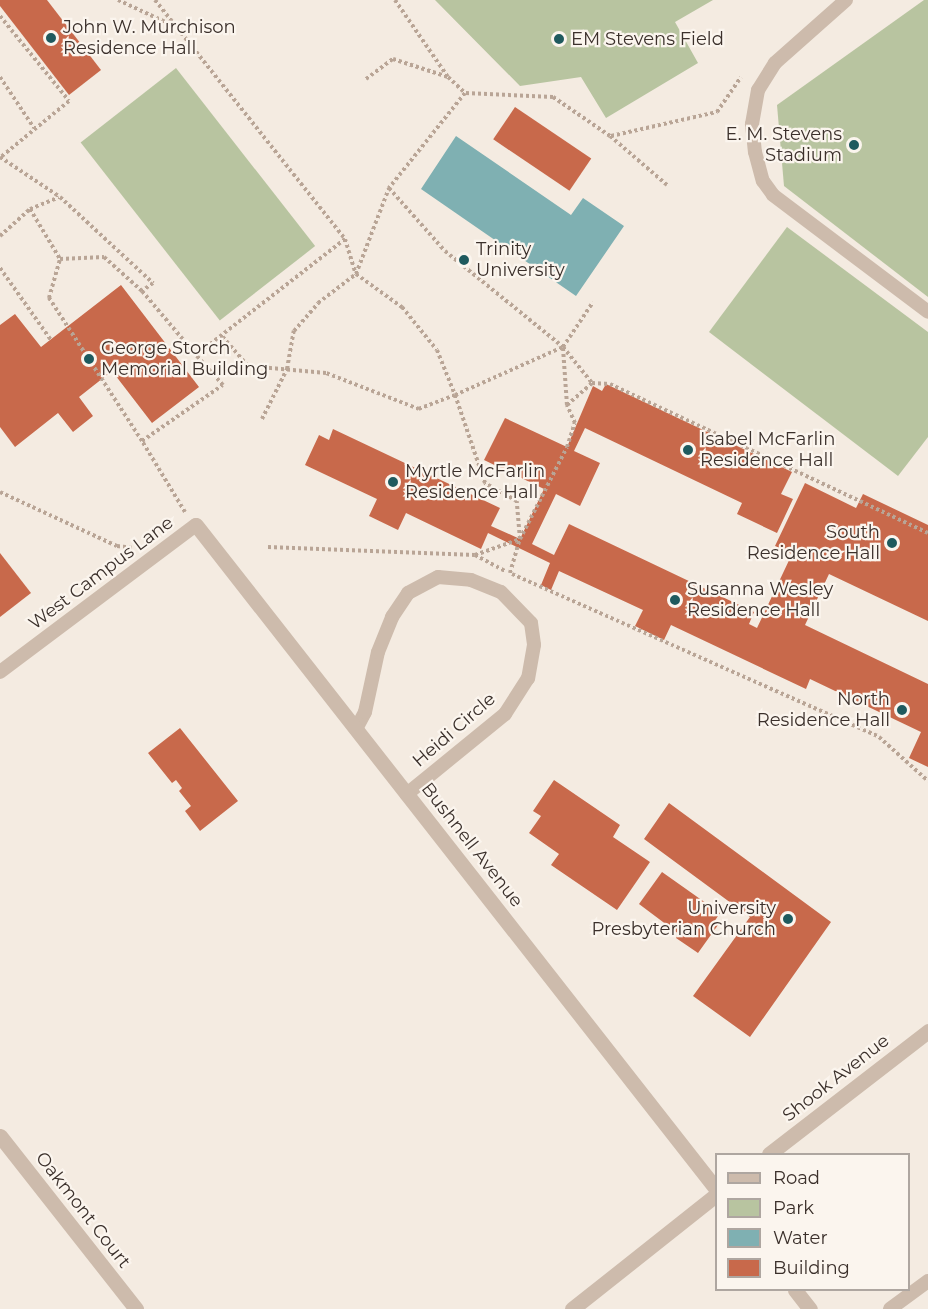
<!DOCTYPE html>
<html>
<head>
<meta charset="utf-8">
<style>
	body { margin:0 }
	#map { position:relative; width:928px; height:1309px; overflow:hidden; background:#f4ebe1; font-family:Montserrat,sans-serif }
	div>[style] { position:absolute }
	.green>* { inset:0; background:#b8c4a0; transform-origin:0 0 }
	.water>* { inset:0; background:#7fb0b2 }
	.building>* { inset:0; background:#c8694b; transform-origin:0 0 }
	.path>* { height:4px; margin-top:-2px; transform-origin:0; background:repeating-linear-gradient(90deg,#b9a596 0 3px,transparent 0 6px) }
	.service>* { height:14px; margin:-7px; padding:0 7px; transform-origin:7px; border-radius:7px; background:#cdbbac }
	.minor>* { height:15px; margin:-7.5px; padding:0 7.5px; transform-origin:7.5px; border-radius:7.5px; background:#cdbbac }
	.tertiary>* { height:15px; margin:-7.5px; padding:0 7.5px; transform-origin:7.5px; border-radius:7.5px; background:#cdbbac }
	.dots>* { width:16px; height:16px; translate:-50% -50%; box-sizing:border-box; border:3px solid #fbf5ee; border-radius:50% }
	span { translate:-50% -50%; white-space:nowrap; text-align:center; line-height:1.15; -webkit-text-stroke:4.5px #fbf5ee; paint-order:stroke }
	.poi-label { font-size:18px; color:#3b302b }
	.left { translate:0 -50%; text-align:left }
	.right { translate:-100% -50%; text-align:right }
	.street-label { font-size:18px; color:#3b302b }
	.legend { position:absolute; left:715px; top:1153px; width:195px; height:138px; box-sizing:border-box; background:#fbf5ee; border:2px solid #aea6a0; margin:0; padding:8px 10px; list-style:none; font-size:18px; color:#3b302b }
	.legend li { display:flex; align-items:center; gap:12px; height:30px }
	.legend b { width:30px; border:2px solid #aea6a0 }
</style>
</head>
<body>
<div id="map">
	<div class="green">
		<i style="clip-path:polygon(435px 0,713px 0,675px 22px,698px 63px,606px 118px,581px 77px,520px 86px)"></i>
		<i style="clip-path:polygon(924px 0,928px 0,928px 297px,784px 186px,777px 105px)"></i>
		<i style="left:176px;top:68px;width:226px;height:121px;rotate:52deg"></i>
		<i style="clip-path:polygon(787px 227px,928px 332px,928px 437px,898px 476px,709px 332px)"></i>
	</div>
	<div class="water">
		<i style="clip-path:polygon(456px 136px,571px 215px,583px 198px,624px 226px,576px 296px,421px 189px)"></i>
	</div>
	<div class="building">
		<i style="clip-path:polygon(0 0,47px 0,101px 70px,69px 95px,0 6px)"></i>
		<i style="left:515px;top:107px;width:92px;height:39px;rotate:34deg"></i>
		<i style="clip-path:polygon(121px 285px,199px 387px,152px 423px,112px 371px,79px 397px,93px 416px,73px 432px,58px 413px,15px 447px,0 427px,0 325px,15px 314px,41px 347px)"></i>
		<i style="clip-path:polygon(606px 384px,792px 472px,781px 494px,793px 499px,777px 533px,737px 514px,742px 503px,585px 428px,574px 451px,600px 463px,580px 506px,556px 494px,532px 544px,554px 555px,569px 524px,754px 612px,749px 624px,757px 628px,792px 554px,775px 546px,805px 483px,856px 508px,863px 494px,928px 525px,928px 621px,829px 574px,805px 625px,928px 684px,928px 767px,909px 758px,921px 732px,810px 679px,806px 689px,671px 625px,664px 640px,635px 626px,643px 610px,559px 571px,551px 590px,541px 585px,550px 563px,488px 533px,481px 549px,406px 513px,398px 530px,369px 516px,377px 499px,305px 465px,319px 435px,329px 440px,333px 429px,500px 508px,491px 526px,520px 539px,544px 489px,484px 460px,505px 418px,567px 447px,593px 386px,602px 391px)"></i>
		<i style="clip-path:polygon(0 553px,31px 593px,0 617px)"></i>
		<i style="clip-path:polygon(180px 728px,238px 801px,200px 831px,185px 811px,191px 806px,179px 791px,182px 788px,176px 780px,172px 783px,148px 753px)"></i>
		<i style="clip-path:polygon(554px 780px,620px 825px,613px 837px,650px 862px,617px 910px,551px 865px,559px 854px,529px 833px,541px 816px,533px 811px)"></i>
		<i style="clip-path:polygon(669px 803px,831px 922px,750px 1037px,693px 996px,750px 917px,644px 839px)"></i>
		<i style="clip-path:polygon(662px 872px,720px 913px,714px 922px,718px 925px,698px 953px,676px 938px,679px 934px,639px 904px)"></i>
	</div>
	<div class="path">
		<i style="left:118px;top:0;width:62px;rotate:24.9deg"></i>
		<i style="left:155px;top:0;width:305px;rotate:51.5deg"></i>
		<i style="left:345px;top:239px;width:37px;rotate:73deg"></i>
		<i style="left:356px;top:274px;width:57px;rotate:35.7deg"></i>
		<i style="left:402px;top:307px;width:55px;rotate:50.9deg"></i>
		<i style="left:437px;top:350px;width:48px;rotate:68.2deg"></i>
		<i style="left:455px;top:395px;width:39px;rotate:159deg"></i>
		<i style="left:419px;top:409px;width:100px;rotate:-158.8deg"></i>
		<i style="left:326px;top:373px;width:78px;rotate:-174.9deg"></i>
		<i style="left:248px;top:366px;width:40px;rotate:-131deg"></i>
		<i style="left:395px;top:0;width:93px;rotate:55.5deg"></i>
		<i style="left:448px;top:77px;width:23px;rotate:43deg"></i>
		<i style="left:0;top:16px;width:109px;rotate:50.9deg"></i>
		<i style="left:69px;top:101px;width:87px;rotate:140.6deg"></i>
		<i style="left:0;top:77px;width:61px;rotate:56.3deg"></i>
		<i style="left:366px;top:79px;width:34px;rotate:-37deg"></i>
		<i style="left:393px;top:59px;width:58px;rotate:18.1deg"></i>
		<i style="left:611px;top:136px;width:109px;rotate:-12.8deg"></i>
		<i style="left:717px;top:112px;width:42px;rotate:-55.6deg"></i>
		<i style="left:0;top:157px;width:72px;rotate:33.7deg"></i>
		<i style="left:60px;top:197px;width:127px;rotate:42.8deg"></i>
		<i style="left:153px;top:283px;width:14px;rotate:144deg"></i>
		<i style="left:667px;top:185px;width:75px;rotate:-139.3deg"></i>
		<i style="left:610px;top:136px;width:69px;rotate:-145.6deg"></i>
		<i style="left:553px;top:97px;width:88px;rotate:-177.4deg"></i>
		<i style="left:465px;top:93px;width:122px;rotate:128.7deg"></i>
		<i style="left:389px;top:188px;width:84px;rotate:48.4deg"></i>
		<i style="left:445px;top:251px;width:152px;rotate:39.1deg"></i>
		<i style="left:563px;top:347px;width:46px;rotate:51.1deg"></i>
		<i style="left:592px;top:383px;width:18px;rotate:3deg"></i>
		<i style="left:610px;top:384px;width:351px;rotate:25.1deg"></i>
		<i style="left:30px;top:209px;width:31px;rotate:-22deg"></i>
		<i style="left:0;top:236px;width:40px;rotate:-42deg"></i>
		<i style="left:30px;top:209px;width:58px;rotate:59deg"></i>
		<i style="left:0;top:268px;width:88px;rotate:54.7deg"></i>
		<i style="left:563px;top:348px;width:57px;rotate:86deg"></i>
		<i style="left:262px;top:419px;width:56px;rotate:-63.4deg"></i>
		<i style="left:287px;top:369px;width:39px;rotate:-80deg"></i>
		<i style="left:294px;top:331px;width:37px;rotate:-49deg"></i>
		<i style="left:318px;top:303px;width:48px;rotate:-37.3deg"></i>
		<i style="left:356px;top:274px;width:92px;rotate:-69deg"></i>
		<i style="left:142px;top:441px;width:171px;rotate:-123deg"></i>
		<i style="left:49px;top:298px;width:41px;rotate:-74.2deg"></i>
		<i style="left:60px;top:259px;width:44px;rotate:-2.6deg"></i>
		<i style="left:104px;top:257px;width:51px;rotate:41.8deg"></i>
		<i style="left:142px;top:291px;width:84px;rotate:49.8deg"></i>
		<i style="left:0;top:492px;width:129px;rotate:24.8deg"></i>
		<i style="left:117px;top:546px;width:17px;rotate:7deg"></i>
		<i style="left:185px;top:512px;width:83px;rotate:-121.2deg"></i>
		<i style="left:142px;top:441px;width:98px;rotate:-34.7deg"></i>
		<i style="left:223px;top:385px;width:40px;rotate:-132deg"></i>
		<i style="left:196px;top:355px;width:189px;rotate:-37.9deg"></i>
		<i style="left:268px;top:547px;width:207px;rotate:2.2deg"></i>
		<i style="left:475px;top:555px;width:34px;rotate:28deg"></i>
		<i style="left:475px;top:555px;width:48px;rotate:-19.6deg"></i>
		<i style="left:520px;top:539px;width:103px;rotate:-62.9deg"></i>
		<i style="left:567px;top:447px;width:25px;rotate:-72deg"></i>
		<i style="left:575px;top:423px;width:20px;rotate:-114deg"></i>
		<i style="left:567px;top:405px;width:33px;rotate:-41deg"></i>
		<i style="left:510px;top:573px;width:35px;rotate:-74deg"></i>
		<i style="left:520px;top:539px;width:38px;rotate:-95deg"></i>
		<i style="left:517px;top:501px;width:37px;rotate:-151deg"></i>
		<i style="left:485px;top:483px;width:93px;rotate:-108.8deg"></i>
		<i style="left:455px;top:395px;width:118px;rotate:-24deg"></i>
		<i style="left:563px;top:347px;width:54px;rotate:-56.3deg"></i>
		<i style="left:512px;top:574px;width:402px;rotate:23.9deg"></i>
		<i style="left:879px;top:737px;width:66px;rotate:41.9deg"></i>
	</div>
	<div class="service">
		<i style="left:846px;top:0;width:95px;rotate:138.4deg"></i>
		<i style="left:775px;top:63px;width:32px;rotate:122deg"></i>
		<i style="left:758px;top:90px;width:35px;rotate:100deg"></i>
		<i style="left:752px;top:124px;width:28px;rotate:84deg"></i>
		<i style="left:755px;top:152px;width:30px;rotate:75deg"></i>
		<i style="left:763px;top:181px;width:17px;rotate:54deg"></i>
		<i style="left:773px;top:195px;width:194px;rotate:37deg"></i>
		<i style="left:0;top:672px;width:245px;rotate:-36.9deg"></i>
		<i style="left:356px;top:729px;width:19px;rotate:-62deg"></i>
		<i style="left:365px;top:712px;width:61px;rotate:-77.8deg"></i>
		<i style="left:378px;top:652px;width:38px;rotate:-68deg"></i>
		<i style="left:392px;top:617px;width:29px;rotate:-56deg"></i>
		<i style="left:408px;top:593px;width:34px;rotate:-28deg"></i>
		<i style="left:438px;top:577px;width:33px;rotate:5deg"></i>
		<i style="left:471px;top:580px;width:32px;rotate:22deg"></i>
		<i style="left:501px;top:592px;width:43px;rotate:45.9deg"></i>
		<i style="left:531px;top:623px;width:22px;rotate:82deg"></i>
		<i style="left:534px;top:645px;width:34px;rotate:100deg"></i>
		<i style="left:528px;top:678px;width:43px;rotate:122.6deg"></i>
		<i style="left:505px;top:714px;width:127px;rotate:140.8deg"></i>
		<i style="left:890px;top:1309px;width:47px;rotate:-36.4deg"></i>
	</div>
	<div class="minor">
		<i style="left:196px;top:525px;width:843px;rotate:51.93deg"></i>
		<i style="left:0;top:1136px;width:220px;rotate:51.8deg"></i>
		<i style="left:795px;top:1290px;width:24px;rotate:52deg"></i>
	</div>
	<div class="tertiary">
		<i style="left:769px;top:1154px;width:201px;rotate:-37.7deg"></i>
		<i style="left:572px;top:1309px;width:184px;rotate:-38.4deg"></i>
	</div>
	<div class="dots">
		<i style="left:51px;top:38px;background:#1f5a5e"></i>
		<i style="left:559px;top:39px;background:#1f5a5e"></i>
		<i style="left:854px;top:145px;background:#1f5a5e"></i>
		<i style="left:464px;top:260px;background:#1f5a5e"></i>
		<i style="left:89px;top:359px;background:#1f5a5e"></i>
		<i style="left:688px;top:450px;background:#1f5a5e"></i>
		<i style="left:393px;top:482px;background:#1f5a5e"></i>
		<i style="left:892px;top:543px;background:#1f5a5e"></i>
		<i style="left:675px;top:600px;background:#1f5a5e"></i>
		<i style="left:902px;top:710px;background:#1f5a5e"></i>
		<i style="left:788px;top:919px;background:#1f5a5e"></i>
	</div>
	<div class="poi-label">
		<span class="left" style="left:63px;top:38px">John W. Murchison<br>Residence Hall</span>
		<span class="left" style="left:571px;top:39px">EM Stevens Field</span>
		<span class="right" style="left:842px;top:145px">E. M. Stevens<br>Stadium</span>
		<span class="left" style="left:476px;top:260px">Trinity<br>University</span>
		<span class="left" style="left:101px;top:359px">George Storch<br>Memorial Building</span>
		<span class="left" style="left:700px;top:450px">Isabel McFarlin<br>Residence Hall</span>
		<span class="left" style="left:405px;top:482px">Myrtle McFarlin<br>Residence Hall</span>
		<span class="right" style="left:880px;top:543px">South<br>Residence Hall</span>
		<span class="left" style="left:687px;top:600px">Susanna Wesley<br>Residence Hall</span>
		<span class="right" style="left:890px;top:710px">North<br>Residence Hall</span>
		<span class="right" style="left:776px;top:919px">University<br>Presbyterian Church</span>
	</div>
	<div class="street-label">
		<span style="left:101px;top:573px;rotate:-37deg">West Campus Lane</span>
		<span style="left:454px;top:730px;rotate:-41deg">Heidi Circle</span>
		<span style="left:472px;top:845px;rotate:52deg">Bushnell Avenue</span>
		<span style="left:836px;top:1078px;rotate:-38deg">Shook Avenue</span>
		<span style="left:83px;top:1210px;rotate:52deg">Oakmont Court</span>
	</div>
	<ul class="legend">
	<li><b style="height:8px;background:#cdbbac"></b>Road</li>
	<li><b style="height:16px;background:#b8c4a0"></b>Park</li>
	<li><b style="height:16px;background:#7fb0b2"></b>Water</li>
	<li><b style="height:16px;background:#c8694b"></b>Building</li>
	</ul>
</div>
</body>
</html>
